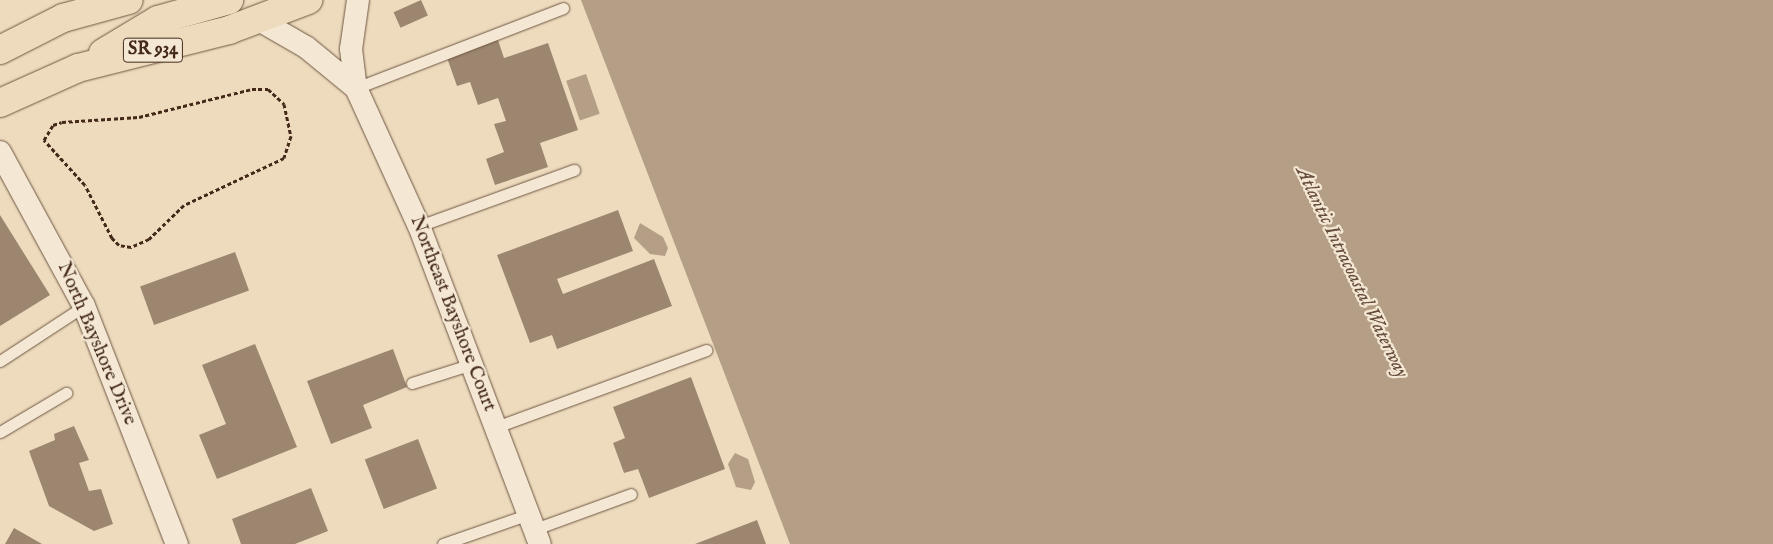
<!DOCTYPE html>
<html>
<head>
<meta charset="utf-8">
<style>
	body { margin:0 }
	#map { position:relative; width:1773px; height:544px; overflow:hidden; background:#eedbbd; font-family:"IM FELL English",serif }
	div>[style] { position:absolute }
	.water>* { inset:0; background:#b49e86; transform-origin:0 0 }
	.building>* { inset:0; background:#9c866f; transform-origin:0 0 }
	.path>* { height:3px; margin-top:-1.5px; transform-origin:0; background:repeating-linear-gradient(90deg,#44291a 0 4px,transparent 0 6.5px) }
	.roads { filter:drop-shadow(0 0 1px #6e5643) drop-shadow(0 0 1px #6e5643) }
	.service>* { height:11px; margin:-5.5px; padding:0 5.5px; transform-origin:5.5px; border-radius:5.5px; background:#f4e8d4 }
	.minor>* { height:22px; margin:-11px; padding:0 11px; transform-origin:11px; border-radius:11px; background:#f4e8d4 }
	.primary>* { height:28px; margin:-14px; padding:0 14px; transform-origin:14px; border-radius:14px; background:#eedbbd }
	span { translate:-50% -50%; white-space:nowrap; text-align:center; line-height:1.15; -webkit-text-stroke:4.5px #f4e8d4; paint-order:stroke }
	.shield-label span { padding:1px 4px; background:#f4e8d4; border:1px solid; border-radius:4px; -webkit-text-stroke-width:0 }
	.shield-label { font-size:18px; color:#44291a; font-weight:700 }
	.street-label { font-size:19px; color:#44291a }
	.water-label { font-size:20px; color:#664c3a; font-style:italic }
</style>
</head>
<body>
<div id="map">
	<div class="water">
		<i style="clip-path:polygon(581px 0,1773px 0,1773px 544px,790px 544px)"></i>
		<i style="left:586px;top:74px;width:42px;height:21px;rotate:71deg"></i>
		<i style="clip-path:polygon(640px 223px,663px 237px,668px 248px,665px 256px,650px 254px,634px 238px)"></i>
		<i style="clip-path:polygon(735px 453px,748px 459px,755px 482px,751px 490px,736px 487px,728px 464px)"></i>
	</div>
	<div class="building">
		<i style="left:421px;top:0;width:17px;height:30px;rotate:66deg"></i>
		<i style="clip-path:polygon(497px 37px,504px 58px,548px 43px,578px 130px,540px 143px,548px 167px,495px 185px,486px 159px,504px 152px,494px 124px,506px 121px,498px 98px,478px 105px,470px 82px,457px 86px,446px 55px)"></i>
		<i style="clip-path:polygon(618px 210px,633px 251px,557px 279px,563px 294px,654px 259px,672px 306px,557px 349px,552px 335px,530px 343px,497px 255px)"></i>
		<i style="clip-path:polygon(0 215px,50px 295px,0 326px)"></i>
		<i style="left:235px;top:252px;width:41px;height:101px;rotate:70deg"></i>
		<i style="clip-path:polygon(255px 344px,297px 447px,217px 479px,199px 435px,226px 424px,202px 365px)"></i>
		<i style="clip-path:polygon(393px 349px,407px 387px,363px 405px,372px 428px,331px 444px,307px 381px)"></i>
		<i style="clip-path:polygon(691px 377px,725px 469px,649px 498px,638px 469px,624px 473px,613px 443px,625px 438px,613px 407px)"></i>
		<i style="clip-path:polygon(74px 426px,89px 460px,79px 463px,89px 491px,101px 489px,113px 524px,94px 531px,49px 506px,29px 451px,55px 440px,54px 434px)"></i>
		<i style="left:418px;top:439px;width:53px;height:57px;rotate:69deg"></i>
		<i style="clip-path:polygon(311px 488px,328px 531px,295px 544px,241px 544px,232px 519px)"></i>
		<i style="clip-path:polygon(757px 520px,766px 544px,695px 544px)"></i>
		<i style="clip-path:polygon(14px 528px,42px 544px,5px 544px)"></i>
	</div>
	<div class="path">
		<i style="left:252px;top:89px;width:16px"></i>
		<i style="left:268px;top:89px;width:22px;rotate:43deg"></i>
		<i style="left:284px;top:104px;width:33px;rotate:78deg"></i>
		<i style="left:291px;top:136px;width:23px;rotate:108deg"></i>
		<i style="left:284px;top:158px;width:110px;rotate:154.8deg"></i>
		<i style="left:184px;top:205px;width:49px;rotate:135.8deg"></i>
		<i style="left:149px;top:239px;width:20px;rotate:156deg"></i>
		<i style="left:131px;top:247px;width:12px;rotate:-171deg"></i>
		<i style="left:119px;top:245px;width:10px;rotate:-135deg"></i>
		<i style="left:112px;top:238px;width:59px;rotate:-117deg"></i>
		<i style="left:85px;top:185px;width:61px;rotate:-132.3deg"></i>
		<i style="left:44px;top:140px;width:17px;rotate:-59deg"></i>
		<i style="left:53px;top:125px;width:9px;rotate:-18deg"></i>
		<i style="left:62px;top:122px;width:77px;rotate:-3.7deg"></i>
		<i style="left:139px;top:117px;width:116px;rotate:-13.9deg"></i>
	</div>
	<div class="roads">
		<div class="service">
			<i style="left:356px;top:88px;width:222px;rotate:-21.1deg"></i>
			<i style="left:419px;top:226px;width:165px;rotate:-19.9deg"></i>
			<i style="left:0;top:361px;width:100px;rotate:-33.2deg"></i>
			<i style="left:412px;top:383px;width:63px;rotate:-17.6deg"></i>
			<i style="left:496px;top:427px;width:224px;rotate:-20.1deg"></i>
			<i style="left:0;top:432px;width:77px;rotate:-30.6deg"></i>
			<i style="left:535px;top:529px;width:102px;rotate:-20deg"></i>
			<i style="left:443px;top:544px;width:91px;rotate:-19.2deg"></i>
		</div>
		<div class="minor">
			<i style="left:358px;top:0;width:49px;rotate:98.1deg"></i>
			<i style="left:351px;top:49px;width:39px;rotate:83deg"></i>
			<i style="left:356px;top:88px;width:152px;rotate:65.5deg"></i>
			<i style="left:419px;top:226px;width:340px;rotate:69.2deg"></i>
			<i style="left:259px;top:20px;width:54px;rotate:29.9deg"></i>
			<i style="left:306px;top:47px;width:65px;rotate:39.4deg"></i>
			<i style="left:0;top:152px;width:175px;rotate:61.4deg"></i>
			<i style="left:84px;top:306px;width:256px;rotate:68.7deg"></i>
		</div>
		<div class="primary">
			<i style="left:0;top:50px;width:71px;rotate:-26.9deg"></i>
			<i style="left:63px;top:18px;width:68px;rotate:-15.3deg"></i>
			<i style="left:103px;top:53px;width:64px;rotate:-31deg"></i>
			<i style="left:158px;top:20px;width:74px;rotate:-15.7deg"></i>
			<i style="left:0;top:103px;width:85px;rotate:-24.2deg"></i>
			<i style="left:78px;top:68px;width:156px;rotate:-14.1deg"></i>
			<i style="left:229px;top:30px;width:85px;rotate:-20.8deg"></i>
		</div>
	</div>
	<div class="shield-label">
		<span style="left:153px;top:50px">SR 934</span>
	</div>
	<div class="street-label">
		<span style="left:452px;top:314px;rotate:69deg">Northeast Bayshore Court</span>
		<span style="left:96px;top:344px;rotate:67deg">North Bayshore Drive</span>
	</div>
	<div class="water-label">
		<span style="left:1352px;top:272px;rotate:64deg">Atlantic Intracoastal Waterway</span>
	</div>
</div>
</body>
</html>
